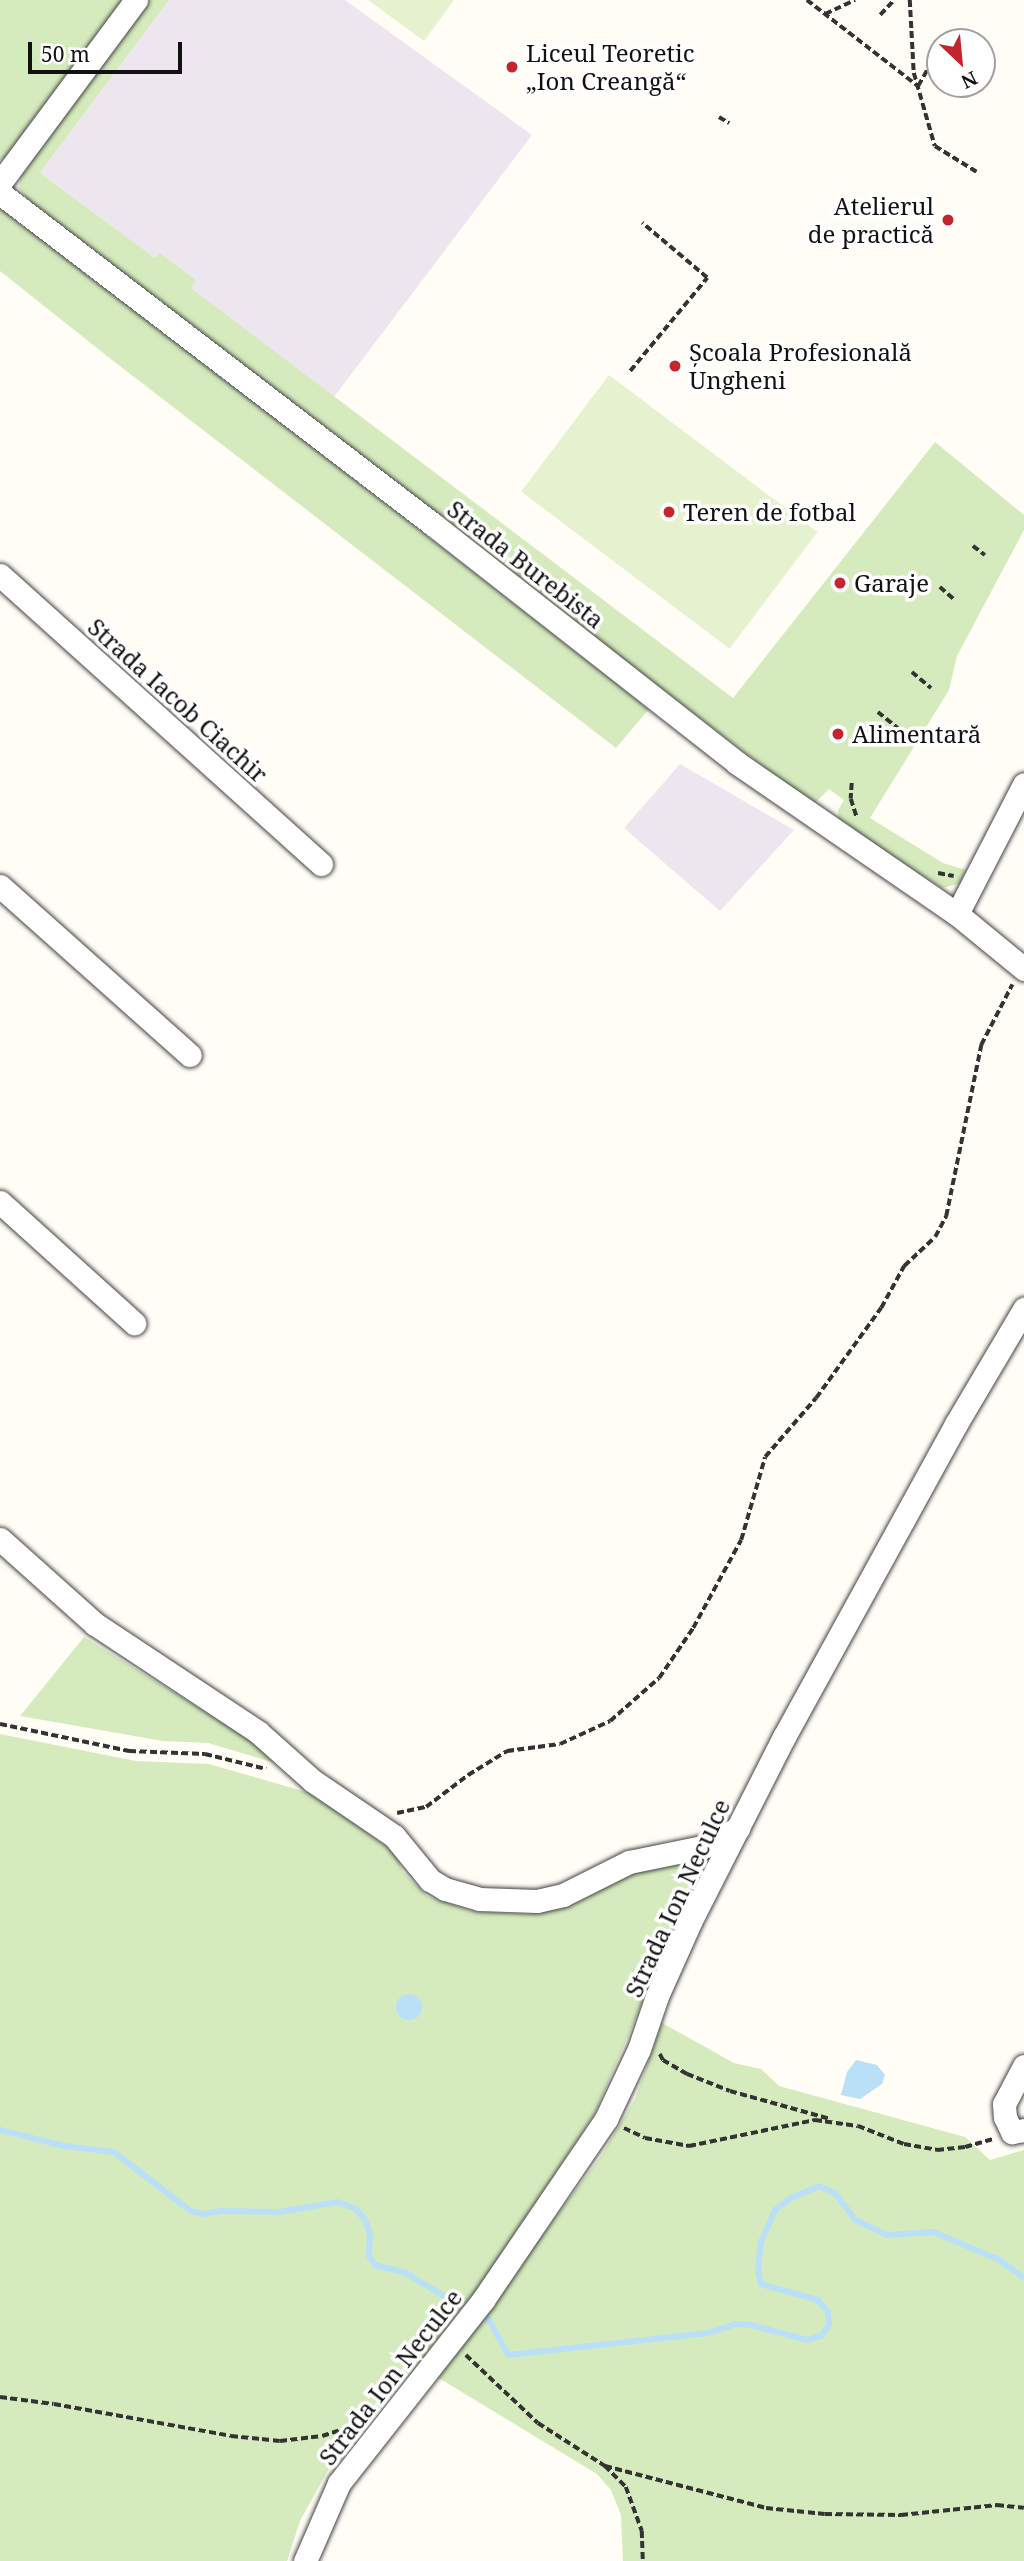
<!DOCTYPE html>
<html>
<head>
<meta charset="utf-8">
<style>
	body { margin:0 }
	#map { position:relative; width:1024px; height:2561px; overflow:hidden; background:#fffdf5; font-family:"Noto Serif",serif }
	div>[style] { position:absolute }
	.industrial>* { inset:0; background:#eee6ef }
	.green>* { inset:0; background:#d5ebbd }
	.pitch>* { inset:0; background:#e6f2cf; transform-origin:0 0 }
	.water>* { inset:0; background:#b9e0f7 }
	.round { border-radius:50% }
	.stream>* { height:6px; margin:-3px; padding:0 3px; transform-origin:3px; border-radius:3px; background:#b9e0f7 }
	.path>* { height:3.5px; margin-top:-1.75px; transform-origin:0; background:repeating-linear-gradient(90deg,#333 0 7px,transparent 0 10.5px) }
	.roads { filter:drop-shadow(0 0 2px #444) drop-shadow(0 0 2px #444) }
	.minor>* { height:23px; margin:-11.5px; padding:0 11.5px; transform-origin:11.5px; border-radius:11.5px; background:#fff }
	.dots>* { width:19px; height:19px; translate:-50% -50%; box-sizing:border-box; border:4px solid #fff; border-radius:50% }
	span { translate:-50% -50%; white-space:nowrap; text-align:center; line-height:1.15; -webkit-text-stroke:7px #fff; paint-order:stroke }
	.poi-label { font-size:24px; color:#111 }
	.left { translate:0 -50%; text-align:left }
	.right { translate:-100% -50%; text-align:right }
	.street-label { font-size:24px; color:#111 }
	.north { position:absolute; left:926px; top:28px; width:70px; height:70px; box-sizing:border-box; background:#fff; border:2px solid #a0a0a0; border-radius:50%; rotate:154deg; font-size:19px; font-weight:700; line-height:28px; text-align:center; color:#111 }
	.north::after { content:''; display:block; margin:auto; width:24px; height:32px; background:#c4262e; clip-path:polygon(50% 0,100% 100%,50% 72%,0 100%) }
	.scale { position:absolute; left:28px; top:42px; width:154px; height:32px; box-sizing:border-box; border:4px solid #111; border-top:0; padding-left:9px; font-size:21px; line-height:24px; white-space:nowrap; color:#111; -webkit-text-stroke:5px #fff; paint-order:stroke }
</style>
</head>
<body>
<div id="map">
	<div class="industrial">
		<i style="clip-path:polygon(169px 0,345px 0,532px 135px,334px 397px,190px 288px,196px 280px,160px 253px,156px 259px,40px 173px)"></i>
		<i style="clip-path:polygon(680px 764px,794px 830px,720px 911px,624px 828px)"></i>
	</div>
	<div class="green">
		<i style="clip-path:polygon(0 0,125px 0,8px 156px,0 160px)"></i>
		<i style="clip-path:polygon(149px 0,169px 0,40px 173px,155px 258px,160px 253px,196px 280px,191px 288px,733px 698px,935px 442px,1024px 515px,1024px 530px,957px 656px,949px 690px,870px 818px,943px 863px,966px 870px,962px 883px,942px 888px,839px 822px,838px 810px,844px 800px,829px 789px,813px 805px,34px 207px,19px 188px,23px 165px)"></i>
		<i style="clip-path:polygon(0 203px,649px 709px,616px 748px,112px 360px,0 271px)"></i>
		<i style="clip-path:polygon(84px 1637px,249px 1739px,285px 1766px,208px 1743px,163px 1741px,20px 1716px)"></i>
		<i style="clip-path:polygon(0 1734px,136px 1761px,209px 1764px,313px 1794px,395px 1853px,403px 1872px,427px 1896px,475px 1912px,531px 1914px,579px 1902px,626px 1875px,717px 1852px,645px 1996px,594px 2115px,486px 2277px,427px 2356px,333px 2461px,300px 2521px,287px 2561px,0 2561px)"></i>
		<i style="clip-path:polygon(662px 2023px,734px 2063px,761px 2069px,779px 2086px,965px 2137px,990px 2160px,1024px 2150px,1024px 2561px,623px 2561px,621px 2515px,611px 2490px,597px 2474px,437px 2377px,601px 2156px,635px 2099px)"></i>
	</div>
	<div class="pitch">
		<i style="clip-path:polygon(368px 0,454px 0,424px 41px)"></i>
		<i style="left:609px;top:375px;width:261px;height:146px;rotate:37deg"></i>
	</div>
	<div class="water">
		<i class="round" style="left:396px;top:1994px;width:26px;height:26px"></i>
		<i style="clip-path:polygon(856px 2060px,877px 2065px,885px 2075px,882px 2084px,860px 2099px,841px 2095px,847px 2072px)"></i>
	</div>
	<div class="stream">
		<i style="left:0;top:2130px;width:66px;rotate:14deg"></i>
		<i style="left:64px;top:2146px;width:50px;rotate:6.8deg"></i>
		<i style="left:114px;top:2152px;width:97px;rotate:37.5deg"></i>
		<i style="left:191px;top:2211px;width:12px;rotate:14deg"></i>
		<i style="left:203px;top:2214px;width:19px;rotate:-9deg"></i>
		<i style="left:222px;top:2211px;width:57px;rotate:1deg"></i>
		<i style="left:279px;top:2212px;width:59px;rotate:-9.8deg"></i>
		<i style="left:337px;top:2202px;width:20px;rotate:20deg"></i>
		<i style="left:356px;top:2209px;width:16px;rotate:50deg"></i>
		<i style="left:366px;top:2221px;width:15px;rotate:74deg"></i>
		<i style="left:370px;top:2235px;width:20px;rotate:93deg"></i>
		<i style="left:369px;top:2255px;width:12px;rotate:59deg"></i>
		<i style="left:375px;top:2265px;width:32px;rotate:14deg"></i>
		<i style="left:406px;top:2273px;width:42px;rotate:31.4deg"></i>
		<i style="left:442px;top:2295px;width:32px;rotate:22deg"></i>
		<i style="left:488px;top:2318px;width:42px;rotate:61.6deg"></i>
		<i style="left:508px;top:2355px;width:201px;rotate:-6.3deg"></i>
		<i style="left:708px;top:2333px;width:28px;rotate:-18deg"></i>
		<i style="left:735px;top:2324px;width:16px;rotate:4deg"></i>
		<i style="left:751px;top:2325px;width:58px;rotate:15deg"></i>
		<i style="left:807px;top:2340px;width:15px;rotate:-16deg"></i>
		<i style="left:821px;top:2336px;width:14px;rotate:-54deg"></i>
		<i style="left:829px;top:2325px;width:13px;rotate:-94deg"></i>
		<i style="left:828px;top:2312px;width:16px;rotate:-130deg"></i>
		<i style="left:818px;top:2300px;width:59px;rotate:-164.3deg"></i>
		<i style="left:761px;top:2284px;width:14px;rotate:-102deg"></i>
		<i style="left:758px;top:2270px;width:28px;rotate:-84deg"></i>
		<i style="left:761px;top:2242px;width:35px;rotate:-66deg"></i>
		<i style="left:775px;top:2210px;width:20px;rotate:-37deg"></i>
		<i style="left:791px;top:2198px;width:30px;rotate:-23deg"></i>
		<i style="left:819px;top:2186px;width:17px;rotate:24deg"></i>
		<i style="left:835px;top:2193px;width:34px;rotate:53deg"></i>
		<i style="left:855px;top:2220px;width:35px;rotate:25deg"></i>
		<i style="left:887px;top:2235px;width:46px;rotate:-3.7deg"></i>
		<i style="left:933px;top:2232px;width:70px;rotate:22.6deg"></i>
		<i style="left:998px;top:2259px;width:32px;rotate:36deg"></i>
	</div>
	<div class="path">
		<i style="left:807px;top:0;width:140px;rotate:37.8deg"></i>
		<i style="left:918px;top:86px;width:45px;rotate:-60.6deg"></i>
		<i style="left:910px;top:0;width:73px;rotate:86.9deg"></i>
		<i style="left:914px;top:73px;width:76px;rotate:74deg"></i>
		<i style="left:935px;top:146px;width:49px;rotate:31.8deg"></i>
		<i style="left:825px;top:14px;width:33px;rotate:-25deg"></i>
		<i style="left:880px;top:15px;width:21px;rotate:-47deg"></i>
		<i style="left:943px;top:42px;width:12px;rotate:-48deg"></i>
		<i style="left:719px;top:117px;width:12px;rotate:31deg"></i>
		<i style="left:630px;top:371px;width:121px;rotate:-50.4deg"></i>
		<i style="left:707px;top:278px;width:85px;rotate:-139.8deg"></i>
		<i style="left:973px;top:546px;width:15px;rotate:37deg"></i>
		<i style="left:940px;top:587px;width:18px;rotate:41deg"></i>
		<i style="left:912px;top:672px;width:25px;rotate:40deg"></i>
		<i style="left:878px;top:712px;width:26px;rotate:39deg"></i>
		<i style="left:852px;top:783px;width:16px;rotate:94deg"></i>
		<i style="left:851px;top:799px;width:20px;rotate:72deg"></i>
		<i style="left:938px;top:873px;width:16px;rotate:11deg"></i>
		<i style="left:0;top:1724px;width:132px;rotate:11.8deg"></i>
		<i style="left:129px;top:1751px;width:76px;rotate:2.3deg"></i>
		<i style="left:205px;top:1754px;width:63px;rotate:13.8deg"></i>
		<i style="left:397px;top:1813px;width:30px;rotate:-12deg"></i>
		<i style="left:426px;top:1807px;width:53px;rotate:-37.3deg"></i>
		<i style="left:468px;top:1775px;width:46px;rotate:-31.6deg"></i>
		<i style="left:507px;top:1751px;width:53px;rotate:-7.5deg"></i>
		<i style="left:560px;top:1744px;width:55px;rotate:-24.7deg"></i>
		<i style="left:610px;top:1721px;width:65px;rotate:-41.3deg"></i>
		<i style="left:659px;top:1678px;width:60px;rotate:-55.8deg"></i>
		<i style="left:693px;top:1628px;width:100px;rotate:-61.4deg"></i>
		<i style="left:741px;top:1540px;width:86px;rotate:-73.9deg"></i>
		<i style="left:765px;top:1457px;width:78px;rotate:-49.2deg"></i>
		<i style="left:816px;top:1398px;width:111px;rotate:-54.2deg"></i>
		<i style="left:881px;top:1308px;width:48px;rotate:-61.3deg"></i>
		<i style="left:904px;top:1266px;width:42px;rotate:-43.1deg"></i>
		<i style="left:935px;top:1237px;width:24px;rotate:-62deg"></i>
		<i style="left:946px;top:1216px;width:175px;rotate:-78.4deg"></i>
		<i style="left:981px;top:1045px;width:68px;rotate:-62.7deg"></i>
		<i style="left:660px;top:2054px;width:7px;rotate:63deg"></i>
		<i style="left:663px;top:2060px;width:28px;rotate:30deg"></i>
		<i style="left:687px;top:2074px;width:46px;rotate:21.6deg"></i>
		<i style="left:730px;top:2091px;width:104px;rotate:15.6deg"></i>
		<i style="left:624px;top:2128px;width:23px;rotate:25deg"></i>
		<i style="left:645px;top:2138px;width:45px;rotate:10.3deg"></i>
		<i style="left:689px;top:2146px;width:129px;rotate:-11.7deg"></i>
		<i style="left:815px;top:2120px;width:43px;rotate:7.9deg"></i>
		<i style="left:858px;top:2126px;width:49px;rotate:21.4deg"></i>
		<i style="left:904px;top:2144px;width:34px;rotate:10deg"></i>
		<i style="left:937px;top:2150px;width:28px;rotate:-6deg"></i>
		<i style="left:965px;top:2147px;width:29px;rotate:-16deg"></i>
		<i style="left:466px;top:2355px;width:99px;rotate:43.4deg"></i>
		<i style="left:538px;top:2423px;width:80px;rotate:32.7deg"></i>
		<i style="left:605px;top:2466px;width:30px;rotate:45deg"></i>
		<i style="left:626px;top:2487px;width:47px;rotate:70deg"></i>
		<i style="left:642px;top:2531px;width:30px;rotate:88deg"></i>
		<i style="left:0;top:2397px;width:54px;rotate:7.4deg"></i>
		<i style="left:54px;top:2404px;width:180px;rotate:10.2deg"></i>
		<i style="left:231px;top:2436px;width:49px;rotate:5.8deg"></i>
		<i style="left:280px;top:2441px;width:42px;rotate:-6.8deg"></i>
		<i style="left:322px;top:2436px;width:28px;rotate:-18deg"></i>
		<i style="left:349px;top:2427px;width:15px;rotate:-37deg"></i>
		<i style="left:605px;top:2466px;width:166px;rotate:14.6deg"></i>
		<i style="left:766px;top:2508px;width:59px;rotate:5.8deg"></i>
		<i style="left:825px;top:2514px;width:76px;rotate:0.8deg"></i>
		<i style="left:901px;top:2515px;width:97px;rotate:-5.9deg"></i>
		<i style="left:997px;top:2505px;width:27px;rotate:6deg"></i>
	</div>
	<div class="roads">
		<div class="minor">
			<i style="left:0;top:183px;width:228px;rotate:-53.4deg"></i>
			<i style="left:0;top:193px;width:548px;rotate:37.43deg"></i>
			<i style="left:435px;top:526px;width:384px;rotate:38.1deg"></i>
			<i style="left:737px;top:763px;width:267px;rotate:34.5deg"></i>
			<i style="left:957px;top:914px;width:87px;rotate:39.4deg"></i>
			<i style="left:0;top:575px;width:432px;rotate:42deg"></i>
			<i style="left:0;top:886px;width:254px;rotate:41.7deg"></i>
			<i style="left:957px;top:914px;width:146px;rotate:-62.7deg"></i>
			<i style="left:0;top:1202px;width:181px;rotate:42.1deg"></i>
			<i style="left:0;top:1539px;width:127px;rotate:41.8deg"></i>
			<i style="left:95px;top:1624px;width:196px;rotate:33.5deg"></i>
			<i style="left:258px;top:1732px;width:74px;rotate:41.7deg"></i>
			<i style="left:313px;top:1781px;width:98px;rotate:34.2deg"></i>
			<i style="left:394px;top:1836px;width:57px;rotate:50.7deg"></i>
			<i style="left:430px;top:1880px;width:17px;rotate:31deg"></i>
			<i style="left:445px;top:1889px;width:35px;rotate:16deg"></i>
			<i style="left:479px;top:1899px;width:58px;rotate:2deg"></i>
			<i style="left:537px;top:1901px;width:27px;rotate:-13deg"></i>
			<i style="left:563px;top:1895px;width:74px;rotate:-26.6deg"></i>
			<i style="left:629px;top:1862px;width:76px;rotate:-11.5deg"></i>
			<i style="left:703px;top:1847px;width:40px;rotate:-28deg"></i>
			<i style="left:1024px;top:2066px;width:43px;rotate:117.8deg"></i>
			<i style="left:1004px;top:2104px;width:13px;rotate:86deg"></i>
			<i style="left:1005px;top:2117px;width:17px;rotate:65deg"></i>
			<i style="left:1012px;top:2132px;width:12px;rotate:-9deg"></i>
			<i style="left:305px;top:2561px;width:85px;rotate:-66.4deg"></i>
			<i style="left:339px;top:2483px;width:233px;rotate:-51.8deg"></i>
			<i style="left:483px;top:2300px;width:219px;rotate:-55.8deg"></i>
			<i style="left:606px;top:2119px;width:77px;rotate:-64.8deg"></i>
			<i style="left:639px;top:2049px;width:56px;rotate:-71.2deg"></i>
			<i style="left:657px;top:1996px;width:83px;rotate:-65.9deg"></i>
			<i style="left:691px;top:1920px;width:205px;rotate:-63.1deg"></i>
			<i style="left:784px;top:1737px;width:357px;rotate:-61.2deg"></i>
			<i style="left:956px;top:1424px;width:134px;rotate:-59.4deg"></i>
		</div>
	</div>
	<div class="dots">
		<i style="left:512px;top:67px;background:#c4262e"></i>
		<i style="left:948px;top:220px;background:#c4262e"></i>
		<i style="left:675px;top:366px;background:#c4262e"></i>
		<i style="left:669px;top:512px;background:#c4262e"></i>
		<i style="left:840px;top:583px;background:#c4262e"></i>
		<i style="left:838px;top:734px;background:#c4262e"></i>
	</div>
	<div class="poi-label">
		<span class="left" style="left:526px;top:67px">Liceul Teoretic<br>„Ion Creangă“</span>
		<span class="right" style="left:934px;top:220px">Atelierul<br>de practică</span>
		<span class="left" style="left:689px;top:366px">Școala Profesională<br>Ungheni</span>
		<span class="left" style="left:683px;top:512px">Teren de fotbal</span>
		<span class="left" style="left:854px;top:583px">Garaje</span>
		<span class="left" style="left:852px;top:734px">Alimentară</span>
	</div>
	<div class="street-label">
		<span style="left:526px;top:564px;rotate:38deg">Strada Burebista</span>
		<span style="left:178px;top:700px;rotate:42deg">Strada Iacob Ciachir</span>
		<span style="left:677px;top:1898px;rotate:-65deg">Strada Ion Neculce</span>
		<span style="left:390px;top:2377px;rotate:-52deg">Strada Ion Neculce</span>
	</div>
	<div class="north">N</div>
	<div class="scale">50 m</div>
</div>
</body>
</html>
